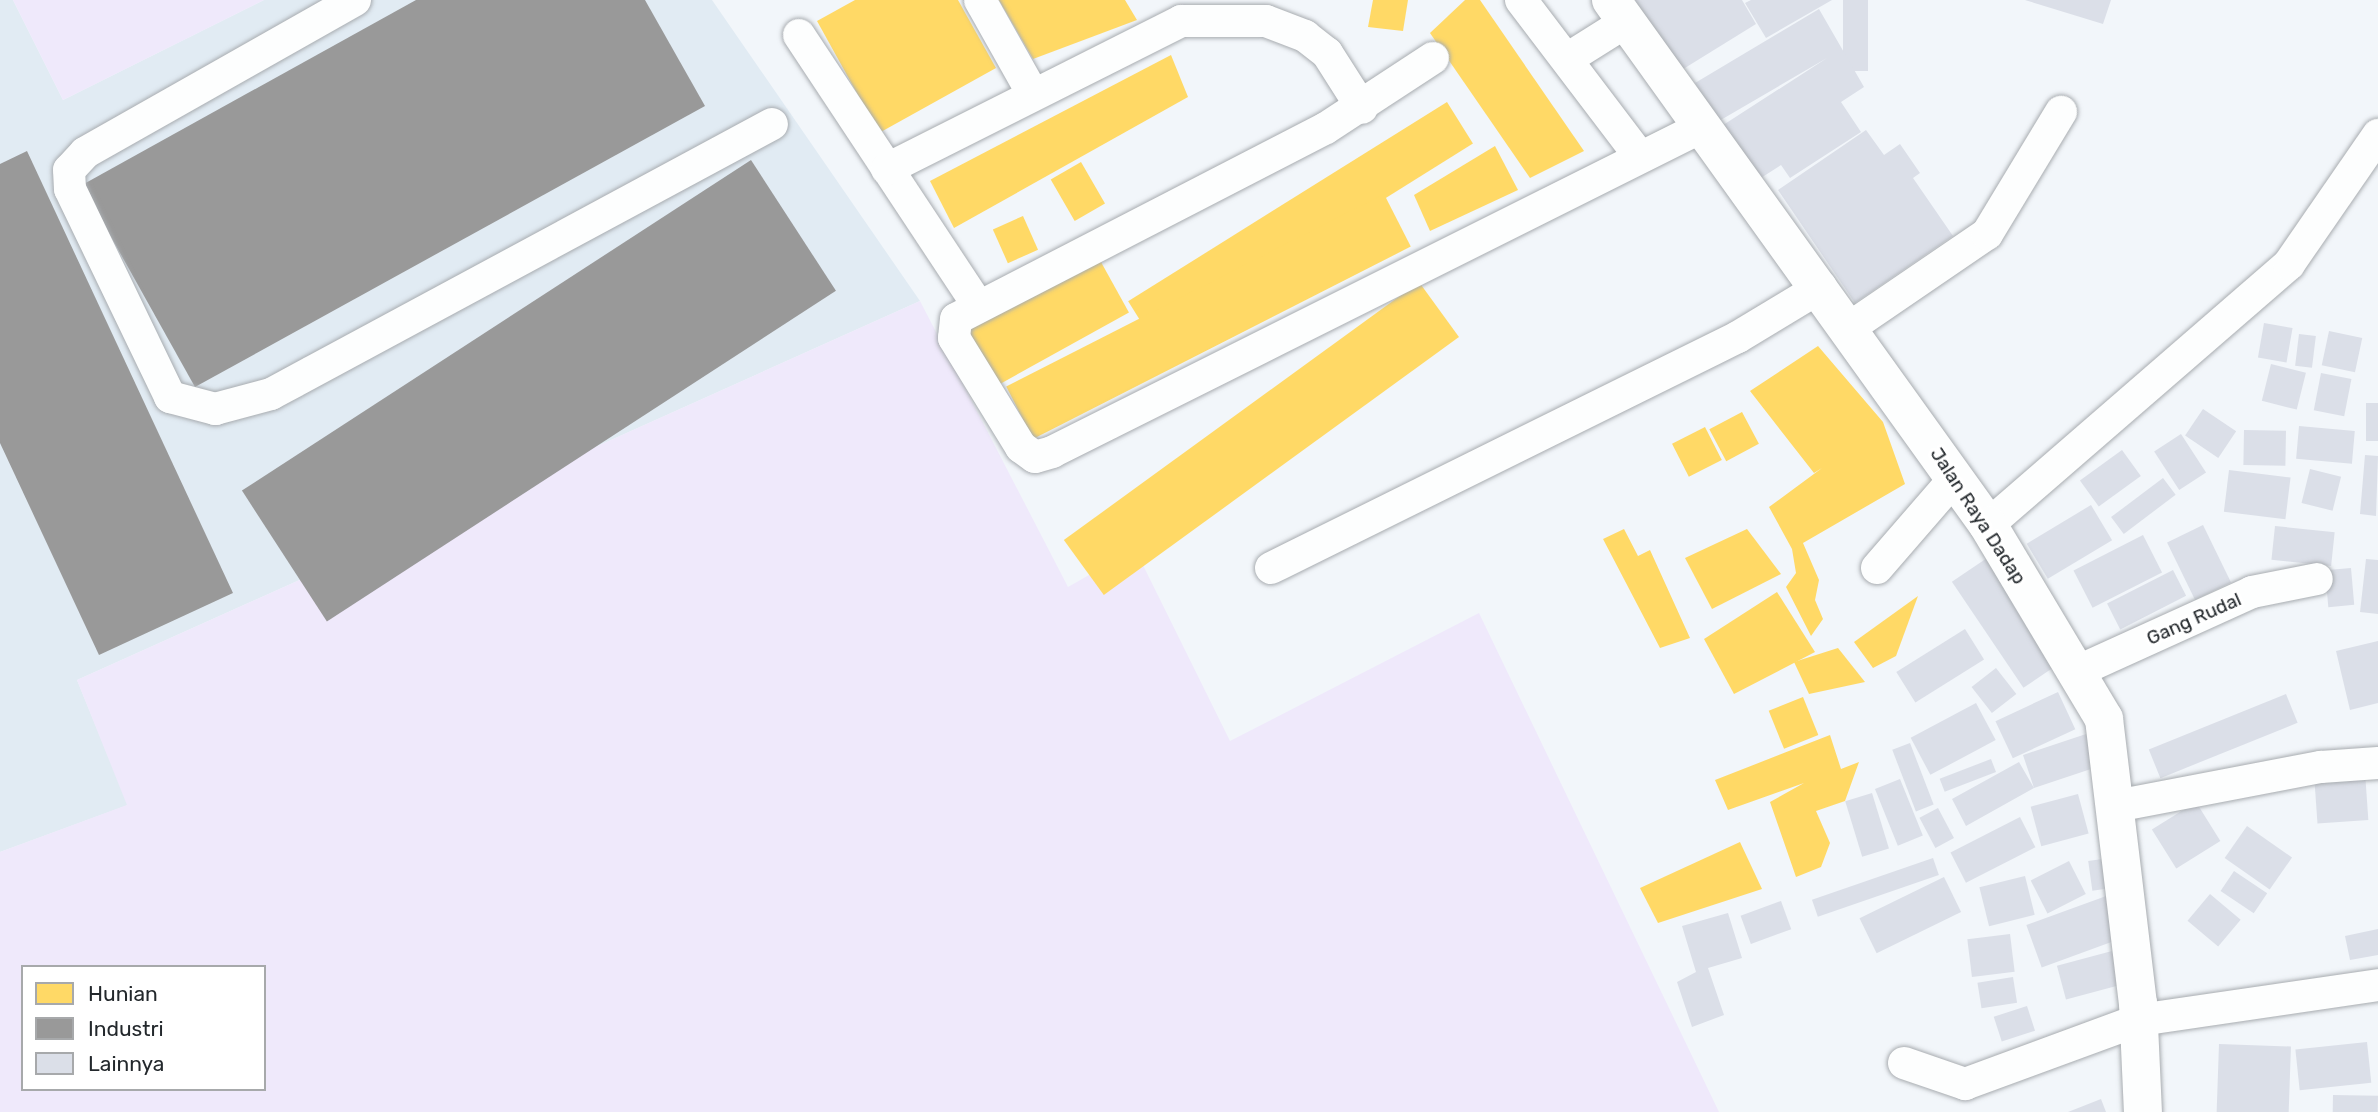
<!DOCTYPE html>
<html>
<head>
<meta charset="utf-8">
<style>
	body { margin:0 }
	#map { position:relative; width:2378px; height:1112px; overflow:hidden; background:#f2f6fa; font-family:Rubik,sans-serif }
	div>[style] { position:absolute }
	.built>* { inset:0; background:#e1ebf3 }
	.green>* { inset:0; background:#efe9fb }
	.homes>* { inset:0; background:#ffd966; transform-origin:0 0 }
	.industry>* { inset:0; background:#999; transform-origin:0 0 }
	.building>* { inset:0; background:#dbdfe8; transform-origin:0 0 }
	.roads { filter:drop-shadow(0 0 2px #a8acb0) drop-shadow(0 0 2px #a8acb0) }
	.minor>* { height:32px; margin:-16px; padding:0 16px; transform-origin:16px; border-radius:16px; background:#fdfefe }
	.major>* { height:38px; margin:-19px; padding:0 19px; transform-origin:19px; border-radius:19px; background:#fdfefe }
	span { translate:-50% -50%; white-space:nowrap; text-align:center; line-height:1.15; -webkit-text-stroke:7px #fff; paint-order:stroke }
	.street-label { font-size:19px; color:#23282c }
	.legend { position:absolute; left:21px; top:965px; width:245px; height:126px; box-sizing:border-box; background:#fff; border:2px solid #a7a9ab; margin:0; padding:9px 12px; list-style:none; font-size:21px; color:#23282c }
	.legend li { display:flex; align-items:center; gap:14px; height:35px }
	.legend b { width:35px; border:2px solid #a7a9ab }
</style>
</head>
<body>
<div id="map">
	<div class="built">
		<i style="clip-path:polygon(0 0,13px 0,63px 100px,264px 0,712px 0,920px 301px,77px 680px,128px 805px,0 852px)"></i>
	</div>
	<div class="green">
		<i style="clip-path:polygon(13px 0,264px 0,63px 100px)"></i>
		<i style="clip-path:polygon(evenodd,920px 301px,1068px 587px,1135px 549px,1230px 741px,1479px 613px,1719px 1112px,0 1112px,0 852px,127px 805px,77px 680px,920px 301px,23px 967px,264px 967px,264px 1089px,23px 1089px,23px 967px)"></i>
	</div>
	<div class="homes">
		<i style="clip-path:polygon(855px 0,958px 0,996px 68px,879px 133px,817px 21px)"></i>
		<i style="clip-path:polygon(999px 0,1125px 0,1137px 20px,1033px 59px)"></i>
		<i style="clip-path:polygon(1373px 0,1408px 0,1403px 31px,1368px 27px)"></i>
		<i style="clip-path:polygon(1465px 0,1480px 0,1584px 151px,1530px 178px,1430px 33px)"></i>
		<i style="clip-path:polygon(1171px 55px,1188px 97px,954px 228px,930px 181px)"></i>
		<i style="left:1447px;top:102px;width:49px;height:376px;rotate:58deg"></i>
		<i style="clip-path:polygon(1495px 146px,1518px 190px,1430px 231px,1414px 195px)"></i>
		<i style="left:1081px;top:162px;width:48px;height:35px;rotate:60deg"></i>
		<i style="left:1384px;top:194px;width:59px;height:424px;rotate:63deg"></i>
		<i style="left:1023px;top:216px;width:37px;height:33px;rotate:66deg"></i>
		<i style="left:1096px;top:253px;width:68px;height:152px;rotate:61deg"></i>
		<i style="left:1419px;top:282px;width:68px;height:439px;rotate:54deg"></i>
		<i style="clip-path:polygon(1818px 346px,1883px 422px,1905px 484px,1803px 543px,1819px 580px,1815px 600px,1823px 619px,1811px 636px,1786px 587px,1796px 573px,1792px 549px,1769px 507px,1822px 468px,1814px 473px,1750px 391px)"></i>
		<i style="left:1742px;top:412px;width:36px;height:37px;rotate:62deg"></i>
		<i style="left:1705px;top:427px;width:37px;height:37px;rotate:63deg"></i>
		<i style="clip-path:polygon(1624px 529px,1638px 556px,1650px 550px,1690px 638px,1660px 648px,1603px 539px)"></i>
		<i style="clip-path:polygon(1747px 529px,1781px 574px,1712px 609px,1685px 558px)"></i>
		<i style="clip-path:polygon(1777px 592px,1815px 652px,1734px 694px,1704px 639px)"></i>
		<i style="clip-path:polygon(1918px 596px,1896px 656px,1873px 668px,1854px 642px)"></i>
		<i style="clip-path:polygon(1838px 648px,1865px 682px,1809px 694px,1794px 662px)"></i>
		<i style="left:1803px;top:697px;width:41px;height:37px;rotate:68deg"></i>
		<i style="clip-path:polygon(1830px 735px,1841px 769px,1859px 762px,1845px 801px,1816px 811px,1830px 843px,1821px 867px,1796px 877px,1770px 802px,1804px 783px,1728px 810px,1715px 780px)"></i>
		<i style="clip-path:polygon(1740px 842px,1762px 889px,1658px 923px,1640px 888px)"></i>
	</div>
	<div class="industry">
		<i style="clip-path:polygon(416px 0,645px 0,705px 106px,195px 387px,82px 185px)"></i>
		<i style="clip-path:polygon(27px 151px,233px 593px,99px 655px,0 443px,0 164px)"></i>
		<i style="left:751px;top:160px;width:156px;height:607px;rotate:57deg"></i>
	</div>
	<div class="building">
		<i style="clip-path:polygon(1635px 0,1742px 0,1756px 24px,1680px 71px)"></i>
		<i style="clip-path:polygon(1751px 0,1832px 0,1766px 38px,1745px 3px)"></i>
		<i style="left:1843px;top:0;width:25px;height:71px"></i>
		<i style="clip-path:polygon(2025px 0,2111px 0,2103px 24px)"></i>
		<i style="clip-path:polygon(1819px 9px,1864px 87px,1841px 102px,1861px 132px,1790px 178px,1781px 165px,1753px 183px,1717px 129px,1827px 58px,1719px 121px,1695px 83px)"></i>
		<i style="clip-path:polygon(1866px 130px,1884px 155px,1900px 144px,1920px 173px,1913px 178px,1953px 236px,1855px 303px,1778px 190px)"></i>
		<i style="left:2264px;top:323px;width:29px;height:35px;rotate:10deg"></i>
		<i style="left:2329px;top:331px;width:34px;height:35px;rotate:12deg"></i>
		<i style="left:2299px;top:334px;width:17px;height:32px;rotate:7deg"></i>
		<i style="left:2271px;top:364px;width:36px;height:38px;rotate:14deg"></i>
		<i style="left:2321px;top:373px;width:31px;height:38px;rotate:11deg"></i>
		<i style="left:2366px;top:403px;width:12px;height:38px"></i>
		<i style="left:2203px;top:409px;width:40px;height:32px;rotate:34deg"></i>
		<i style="left:2299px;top:426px;width:56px;height:33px;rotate:5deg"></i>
		<i style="left:2244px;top:430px;width:42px;height:35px;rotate:1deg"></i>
		<i style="left:2181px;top:434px;width:46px;height:32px;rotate:57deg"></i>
		<i style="left:2122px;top:450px;width:32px;height:52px;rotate:54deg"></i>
		<i style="clip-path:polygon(2365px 455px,2378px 456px,2376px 516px,2360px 514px)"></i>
		<i style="left:2310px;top:469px;width:32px;height:35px;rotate:14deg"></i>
		<i style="left:2229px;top:470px;width:62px;height:42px;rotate:7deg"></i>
		<i style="left:2163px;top:478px;width:21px;height:65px;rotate:53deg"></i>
		<i style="left:2091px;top:505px;width:41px;height:75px;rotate:59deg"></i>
		<i style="left:2203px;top:525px;width:64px;height:40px;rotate:64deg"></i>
		<i style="left:2275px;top:526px;width:60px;height:34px;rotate:6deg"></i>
		<i style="left:2143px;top:535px;width:42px;height:78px;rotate:63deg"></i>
		<i style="left:1990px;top:556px;width:128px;height:46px;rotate:56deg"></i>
		<i style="clip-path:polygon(2366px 559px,2378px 560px,2378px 614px,2360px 612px)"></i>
		<i style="left:2351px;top:568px;width:37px;height:26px;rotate:85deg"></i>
		<i style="left:2173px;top:570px;width:29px;height:74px;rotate:63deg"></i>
		<i style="left:1965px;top:629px;width:36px;height:81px;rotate:58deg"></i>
		<i style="clip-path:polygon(2378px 641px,2378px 703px,2350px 710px,2336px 651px)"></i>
		<i style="left:1996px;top:668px;width:33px;height:31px;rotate:52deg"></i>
		<i style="left:2058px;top:692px;width:41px;height:69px;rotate:65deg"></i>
		<i style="left:2286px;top:694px;width:31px;height:148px;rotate:68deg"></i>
		<i style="left:1976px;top:703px;width:42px;height:74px;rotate:62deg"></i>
		<i style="clip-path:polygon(2092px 732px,2103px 765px,2034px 788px,1966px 826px,1952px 799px,2019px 762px,2034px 788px,2023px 755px)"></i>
		<i style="left:1910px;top:743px;width:66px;height:19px;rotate:69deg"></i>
		<i style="left:1991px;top:759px;width:14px;height:55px;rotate:69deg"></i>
		<i style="left:2365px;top:772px;width:48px;height:51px;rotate:86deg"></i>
		<i style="left:1900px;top:779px;width:61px;height:27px;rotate:68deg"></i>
		<i style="left:1872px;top:793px;width:58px;height:28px;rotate:73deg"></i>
		<i style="left:2078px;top:794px;width:41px;height:49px;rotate:75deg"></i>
		<i style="left:2196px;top:802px;width:46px;height:52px;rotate:58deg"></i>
		<i style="left:1938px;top:808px;width:34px;height:21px;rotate:62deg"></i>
		<i style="left:2020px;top:817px;width:34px;height:78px;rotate:63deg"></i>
		<i style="left:2247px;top:826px;width:55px;height:39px;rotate:35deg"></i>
		<i style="left:1933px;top:858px;width:18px;height:128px;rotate:71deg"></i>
		<i style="left:2109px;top:858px;width:30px;height:21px;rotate:82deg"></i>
		<i style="left:2069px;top:861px;width:37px;height:43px;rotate:63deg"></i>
		<i style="left:2234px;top:871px;width:40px;height:24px;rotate:34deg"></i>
		<i style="left:2025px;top:876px;width:40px;height:47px;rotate:76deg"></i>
		<i style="left:1944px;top:877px;width:39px;height:94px;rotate:64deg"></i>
		<i style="left:2210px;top:894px;width:40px;height:35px;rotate:40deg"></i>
		<i style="left:2109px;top:895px;width:45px;height:88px;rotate:70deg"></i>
		<i style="left:1781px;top:901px;width:30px;height:43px;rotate:70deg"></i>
		<i style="clip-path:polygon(1728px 913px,1742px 958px,1708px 968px,1724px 1015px,1692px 1027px,1677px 982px,1696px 972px,1682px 926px)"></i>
		<i style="clip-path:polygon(2378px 929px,2378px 955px,2350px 960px,2345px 936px)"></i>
		<i style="left:2010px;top:934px;width:38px;height:43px;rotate:83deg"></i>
		<i style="left:2112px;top:951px;width:35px;height:57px;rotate:75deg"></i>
		<i style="left:2013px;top:977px;width:26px;height:36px;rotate:81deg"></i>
		<i style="left:2027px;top:1006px;width:26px;height:35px;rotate:72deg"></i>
		<i style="left:2367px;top:1042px;width:41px;height:72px;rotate:84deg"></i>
		<i style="left:2219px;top:1044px;width:72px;height:68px;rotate:2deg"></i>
		<i style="left:2333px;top:1095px;width:45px;height:17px;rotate:1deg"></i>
		<i style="clip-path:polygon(2101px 1099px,2106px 1112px,2068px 1112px)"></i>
	</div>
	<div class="roads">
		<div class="minor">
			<i style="left:355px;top:0;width:310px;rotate:150.5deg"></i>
			<i style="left:85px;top:153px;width:23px;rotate:133deg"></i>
			<i style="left:69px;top:170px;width:19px;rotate:87deg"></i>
			<i style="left:70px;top:189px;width:231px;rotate:64.3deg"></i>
			<i style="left:170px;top:397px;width:47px;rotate:14.9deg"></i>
			<i style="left:215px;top:409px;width:58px;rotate:-15deg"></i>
			<i style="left:271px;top:394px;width:569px;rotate:-28.32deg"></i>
			<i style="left:980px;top:0;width:108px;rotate:60.6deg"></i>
			<i style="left:1521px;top:0;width:197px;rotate:52.8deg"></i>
			<i style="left:799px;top:35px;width:324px;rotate:56.5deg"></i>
			<i style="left:1433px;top:58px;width:128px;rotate:146.8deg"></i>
			<i style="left:1326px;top:128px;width:416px;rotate:152.7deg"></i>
			<i style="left:956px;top:319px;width:19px;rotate:96deg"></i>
			<i style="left:954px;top:338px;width:128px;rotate:58.4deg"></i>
			<i style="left:1021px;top:447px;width:17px;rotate:36deg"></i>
			<i style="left:1035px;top:457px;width:18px;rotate:-16deg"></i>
			<i style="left:1052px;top:452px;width:722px;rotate:-26.57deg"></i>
			<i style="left:1567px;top:59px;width:70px;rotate:-32.1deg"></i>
			<i style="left:887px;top:169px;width:329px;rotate:-26.7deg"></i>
			<i style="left:1181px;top:21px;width:85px"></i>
			<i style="left:1266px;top:21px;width:42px;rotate:21deg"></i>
			<i style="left:1305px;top:36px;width:28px;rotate:38deg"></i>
			<i style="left:1327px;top:53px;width:65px;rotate:57.5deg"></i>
			<i style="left:1849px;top:328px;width:167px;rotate:-34.3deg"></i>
			<i style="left:1987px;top:234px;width:143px;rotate:-58.8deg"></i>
			<i style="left:1988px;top:525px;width:398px;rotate:-40.9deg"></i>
			<i style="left:2289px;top:264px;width:157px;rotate:-55.4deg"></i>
			<i style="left:1271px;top:568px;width:521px;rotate:-26.32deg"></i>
			<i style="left:1738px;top:337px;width:97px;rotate:-31.1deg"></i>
			<i style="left:1877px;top:568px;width:119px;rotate:-49.1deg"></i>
			<i style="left:2076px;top:672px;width:193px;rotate:-24.4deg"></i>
			<i style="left:2252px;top:592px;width:66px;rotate:-11.3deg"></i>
			<i style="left:2116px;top:806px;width:209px;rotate:-10.8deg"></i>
			<i style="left:2321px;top:767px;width:57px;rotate:-4deg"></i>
			<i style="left:1904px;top:1063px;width:65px;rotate:19deg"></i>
			<i style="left:1965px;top:1084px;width:185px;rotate:-20.2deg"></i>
			<i style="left:2139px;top:1020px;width:242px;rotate:-8.3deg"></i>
		</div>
		<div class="major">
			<i style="left:1611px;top:0;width:646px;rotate:54.32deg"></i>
			<i style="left:1988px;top:525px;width:226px;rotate:59.1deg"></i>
			<i style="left:2104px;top:719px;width:286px;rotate:83.2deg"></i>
			<i style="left:2138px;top:1003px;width:109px;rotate:87.4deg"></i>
		</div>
	</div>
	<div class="street-label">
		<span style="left:1978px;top:516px;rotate:57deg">Jalan Raya Dadap</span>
		<span style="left:2194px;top:619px;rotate:-24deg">Gang Rudal</span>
	</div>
	<ul class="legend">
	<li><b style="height:19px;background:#ffd966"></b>Hunian</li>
	<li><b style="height:19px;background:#999"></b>Industri</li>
	<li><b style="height:19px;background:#dbdfe8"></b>Lainnya</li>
	</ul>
</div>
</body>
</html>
